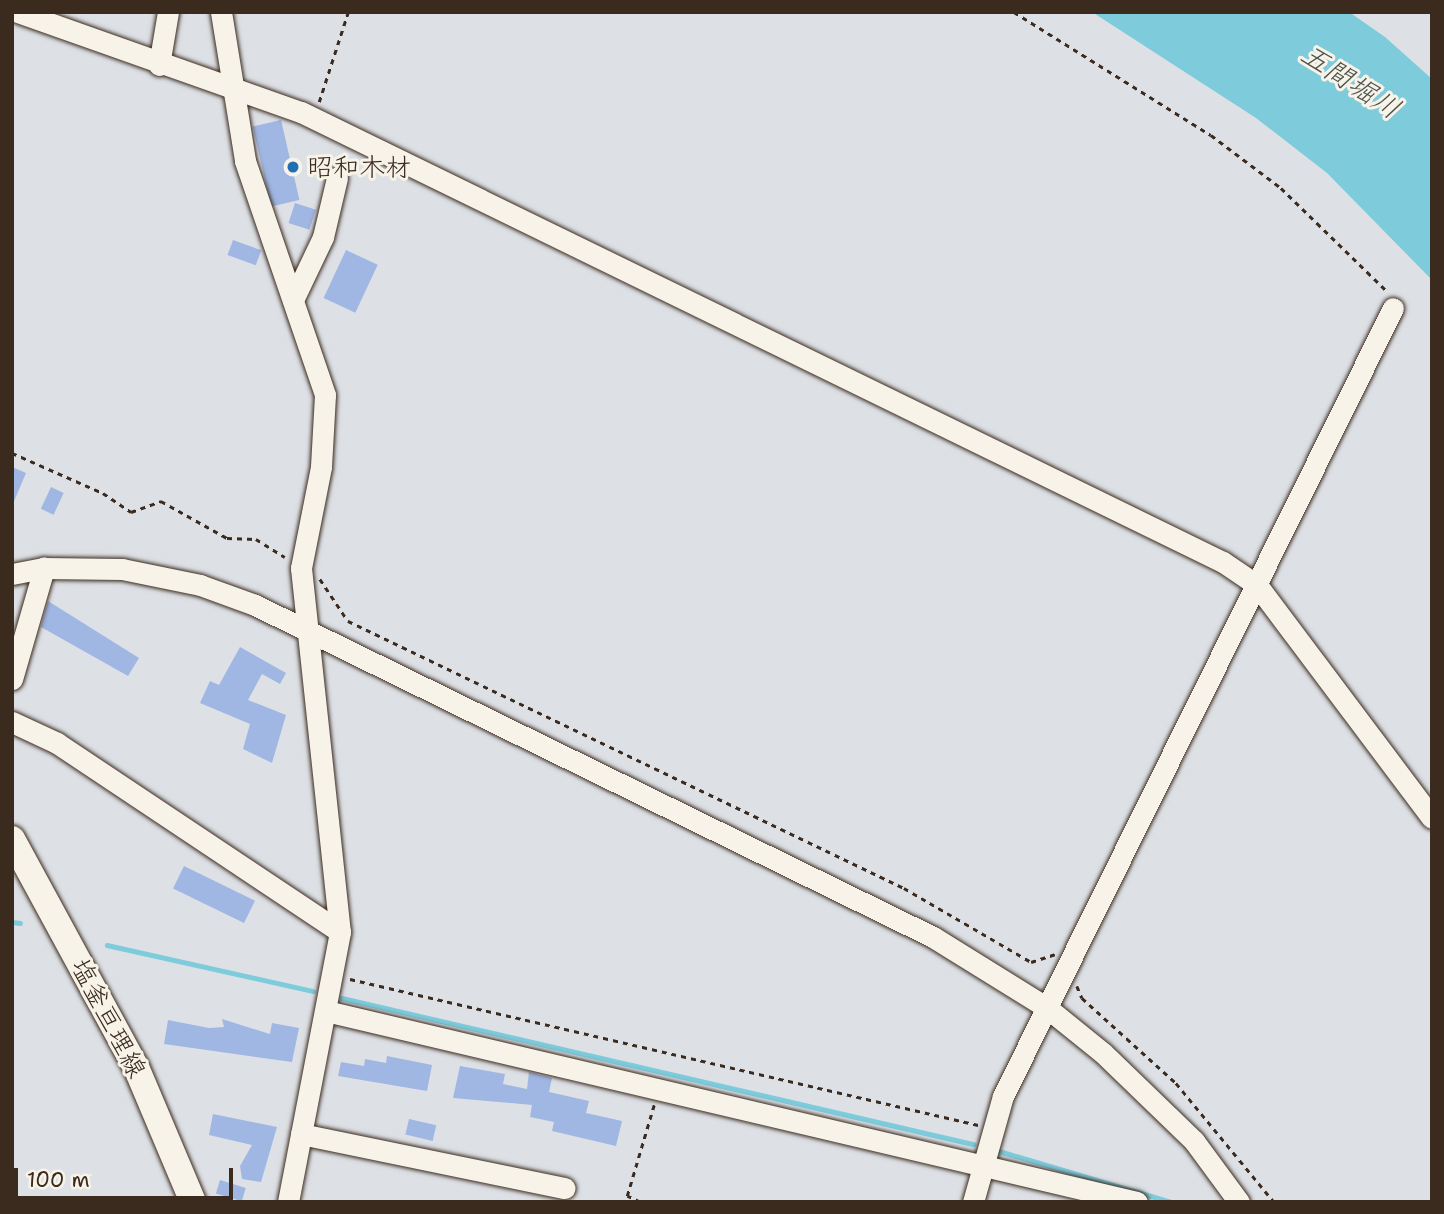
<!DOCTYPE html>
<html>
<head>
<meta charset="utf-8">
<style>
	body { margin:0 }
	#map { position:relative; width:1444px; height:1214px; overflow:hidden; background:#dde1e6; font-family:"Shantell Sans","Klee One",sans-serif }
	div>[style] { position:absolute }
	.water>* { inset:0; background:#7dcbdb }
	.stream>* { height:4.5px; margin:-2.25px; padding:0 2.25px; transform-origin:2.25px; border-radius:2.25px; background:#7dcbdb }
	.building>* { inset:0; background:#a0b6e3; transform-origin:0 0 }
	.path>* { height:2.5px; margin-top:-1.25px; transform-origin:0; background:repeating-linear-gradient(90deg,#3b2a1e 0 5px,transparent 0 10px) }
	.roads { filter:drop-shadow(0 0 2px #3b2a1e) drop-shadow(0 0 2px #3b2a1e) }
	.minor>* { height:21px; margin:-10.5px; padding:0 10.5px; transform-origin:10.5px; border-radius:10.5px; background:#f7f3e8 }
	.major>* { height:26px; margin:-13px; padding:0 13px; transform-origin:13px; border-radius:13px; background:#f7f3e8 }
	.dots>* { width:19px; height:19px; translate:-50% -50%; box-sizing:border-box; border:4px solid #f7f3e8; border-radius:50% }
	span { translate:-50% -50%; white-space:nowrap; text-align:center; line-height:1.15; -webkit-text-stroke:6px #f7f3e8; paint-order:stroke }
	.poi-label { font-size:26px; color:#3b2a1e }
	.left { translate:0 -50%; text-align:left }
	.street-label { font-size:26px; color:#3b2a1e }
	.water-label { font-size:28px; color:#4c524d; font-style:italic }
	.frame { position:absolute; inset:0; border:14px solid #3b2a1e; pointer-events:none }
	.scale { position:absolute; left:14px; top:1168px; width:219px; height:32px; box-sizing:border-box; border:4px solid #3b2a1e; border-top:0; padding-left:9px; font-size:21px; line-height:24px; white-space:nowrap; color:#3b2a1e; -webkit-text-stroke:5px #f7f3e8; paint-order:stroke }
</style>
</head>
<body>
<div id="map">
	<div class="water">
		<i style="clip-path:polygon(1092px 12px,1349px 12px,1385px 37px,1432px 79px,1432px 280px,1327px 173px,1256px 118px)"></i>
	</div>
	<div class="stream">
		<i style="left:12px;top:922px;width:8px;rotate:7deg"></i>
		<i style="left:107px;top:945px;width:211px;rotate:12.6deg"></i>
		<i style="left:342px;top:998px;width:648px;rotate:13.03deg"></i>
		<i style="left:999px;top:1151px;width:179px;rotate:16.5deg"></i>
	</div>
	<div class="building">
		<i style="left:281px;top:120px;width:82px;height:29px;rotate:77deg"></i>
		<i style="left:295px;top:203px;width:22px;height:21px;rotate:18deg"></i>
		<i style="left:233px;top:240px;width:30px;height:16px;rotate:20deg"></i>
		<i style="left:346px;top:250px;width:35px;height:53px;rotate:25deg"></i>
		<i style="clip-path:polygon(12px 467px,26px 473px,12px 506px)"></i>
		<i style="left:51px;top:487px;width:14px;height:24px;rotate:25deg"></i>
		<i style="clip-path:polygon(48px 601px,139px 658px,128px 676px,41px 627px)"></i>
		<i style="clip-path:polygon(240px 647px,286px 673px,280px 684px,262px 674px,248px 700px,286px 715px,272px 763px,243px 749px,250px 724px,200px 703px,210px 681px,219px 685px)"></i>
		<i style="left:184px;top:866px;width:79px;height:25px;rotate:26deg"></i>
		<i style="clip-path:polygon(222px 1019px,270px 1034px,272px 1023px,299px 1028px,292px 1062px,164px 1044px,168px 1020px,209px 1028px,224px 1027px)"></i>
		<i style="clip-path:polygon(387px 1056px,432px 1065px,427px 1091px,338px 1076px,341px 1062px,364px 1066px,365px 1059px,386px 1063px)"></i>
		<i style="clip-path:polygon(460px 1066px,505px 1074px,503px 1084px,527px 1089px,529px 1072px,552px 1078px,549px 1092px,589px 1101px,586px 1113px,622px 1121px,616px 1146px,552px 1131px,554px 1122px,530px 1117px,532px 1105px,453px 1098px)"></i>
		<i style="clip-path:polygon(213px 1114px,277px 1127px,261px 1182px,242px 1179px,240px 1166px,252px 1145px,209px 1135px)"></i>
		<i style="left:409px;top:1119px;width:28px;height:16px;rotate:13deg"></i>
		<i style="left:220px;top:1180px;width:27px;height:14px;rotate:17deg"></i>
	</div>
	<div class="path">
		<i style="left:1014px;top:12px;width:232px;rotate:32deg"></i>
		<i style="left:1211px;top:135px;width:88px;rotate:37.1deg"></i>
		<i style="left:1281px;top:188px;width:149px;rotate:44.2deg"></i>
		<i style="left:319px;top:102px;width:95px;rotate:-72.1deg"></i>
		<i style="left:12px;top:453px;width:99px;rotate:23.7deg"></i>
		<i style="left:103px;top:493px;width:34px;rotate:34deg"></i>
		<i style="left:131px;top:512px;width:32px;rotate:-20deg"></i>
		<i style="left:161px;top:501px;width:76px;rotate:29.3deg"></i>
		<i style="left:227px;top:538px;width:29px;rotate:2deg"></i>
		<i style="left:256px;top:539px;width:34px;rotate:32deg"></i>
		<i style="left:320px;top:579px;width:50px;rotate:56.3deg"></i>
		<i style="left:348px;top:621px;width:617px;rotate:25.65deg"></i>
		<i style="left:904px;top:888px;width:147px;rotate:30.2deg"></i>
		<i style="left:1031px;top:962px;width:25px;rotate:-18deg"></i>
		<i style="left:350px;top:979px;width:645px;rotate:13.09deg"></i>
		<i style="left:1077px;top:986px;width:13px;rotate:67deg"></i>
		<i style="left:1082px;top:998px;width:127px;rotate:42.1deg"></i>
		<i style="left:1176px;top:1083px;width:154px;rotate:50.5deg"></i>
		<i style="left:640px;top:1202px;width:14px;rotate:-155deg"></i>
		<i style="left:627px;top:1196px;width:95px;rotate:-73.5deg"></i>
	</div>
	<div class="roads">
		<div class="minor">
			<i style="left:18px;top:12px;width:300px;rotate:19.5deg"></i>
			<i style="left:301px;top:112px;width:1026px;rotate:26.02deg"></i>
			<i style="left:1223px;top:562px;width:41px;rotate:34.1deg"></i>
			<i style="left:1257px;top:585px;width:291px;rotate:53.1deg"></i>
			<i style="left:221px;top:12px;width:151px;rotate:80.8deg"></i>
			<i style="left:245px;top:161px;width:247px;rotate:71.1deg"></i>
			<i style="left:325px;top:395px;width:72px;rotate:93.2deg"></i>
			<i style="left:321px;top:467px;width:103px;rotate:101.2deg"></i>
			<i style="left:301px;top:568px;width:366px;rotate:83.9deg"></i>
			<i style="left:340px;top:932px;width:275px;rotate:100.9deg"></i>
			<i style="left:159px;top:65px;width:54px;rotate:-80.4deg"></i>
			<i style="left:293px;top:300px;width:70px;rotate:-64.5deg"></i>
			<i style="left:323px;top:237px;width:61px;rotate:-76.7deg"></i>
			<i style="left:12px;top:574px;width:33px;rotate:-11deg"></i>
			<i style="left:44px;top:568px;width:78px;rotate:0.7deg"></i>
			<i style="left:122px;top:569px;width:80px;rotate:11.6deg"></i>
			<i style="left:200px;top:585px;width:59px;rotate:20deg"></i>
			<i style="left:255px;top:605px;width:755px;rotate:26.09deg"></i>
			<i style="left:933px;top:937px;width:133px;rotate:31.8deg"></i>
			<i style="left:1046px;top:1007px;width:73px;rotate:38.9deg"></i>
			<i style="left:1103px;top:1053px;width:127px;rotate:44deg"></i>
			<i style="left:1194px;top:1141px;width:76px;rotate:53.6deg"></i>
			<i style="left:12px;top:679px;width:116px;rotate:-73.9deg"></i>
			<i style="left:12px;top:722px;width:50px;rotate:25deg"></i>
			<i style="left:57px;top:743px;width:340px;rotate:33.7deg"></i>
			<i style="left:326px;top:1011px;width:833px;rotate:13.25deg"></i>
			<i style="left:301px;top:1134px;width:269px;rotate:11.6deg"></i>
			<i style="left:973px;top:1202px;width:110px;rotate:-74.2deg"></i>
			<i style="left:1003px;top:1096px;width:879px;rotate:-63.67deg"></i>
		</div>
		<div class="major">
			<i style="left:12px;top:839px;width:260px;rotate:61.5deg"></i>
			<i style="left:136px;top:1067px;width:147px;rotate:67.1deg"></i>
		</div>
	</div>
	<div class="dots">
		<i style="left:293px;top:167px;background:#1f6fb2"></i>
	</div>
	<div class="poi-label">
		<span class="left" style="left:307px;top:167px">昭和木材</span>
	</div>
	<div class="street-label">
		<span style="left:109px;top:1018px;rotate:62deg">塩釜亘理線</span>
	</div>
	<div class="water-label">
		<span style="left:1351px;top:81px;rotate:33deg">五間堀川</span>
	</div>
	<div class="frame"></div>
	<div class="scale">100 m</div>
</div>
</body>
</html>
